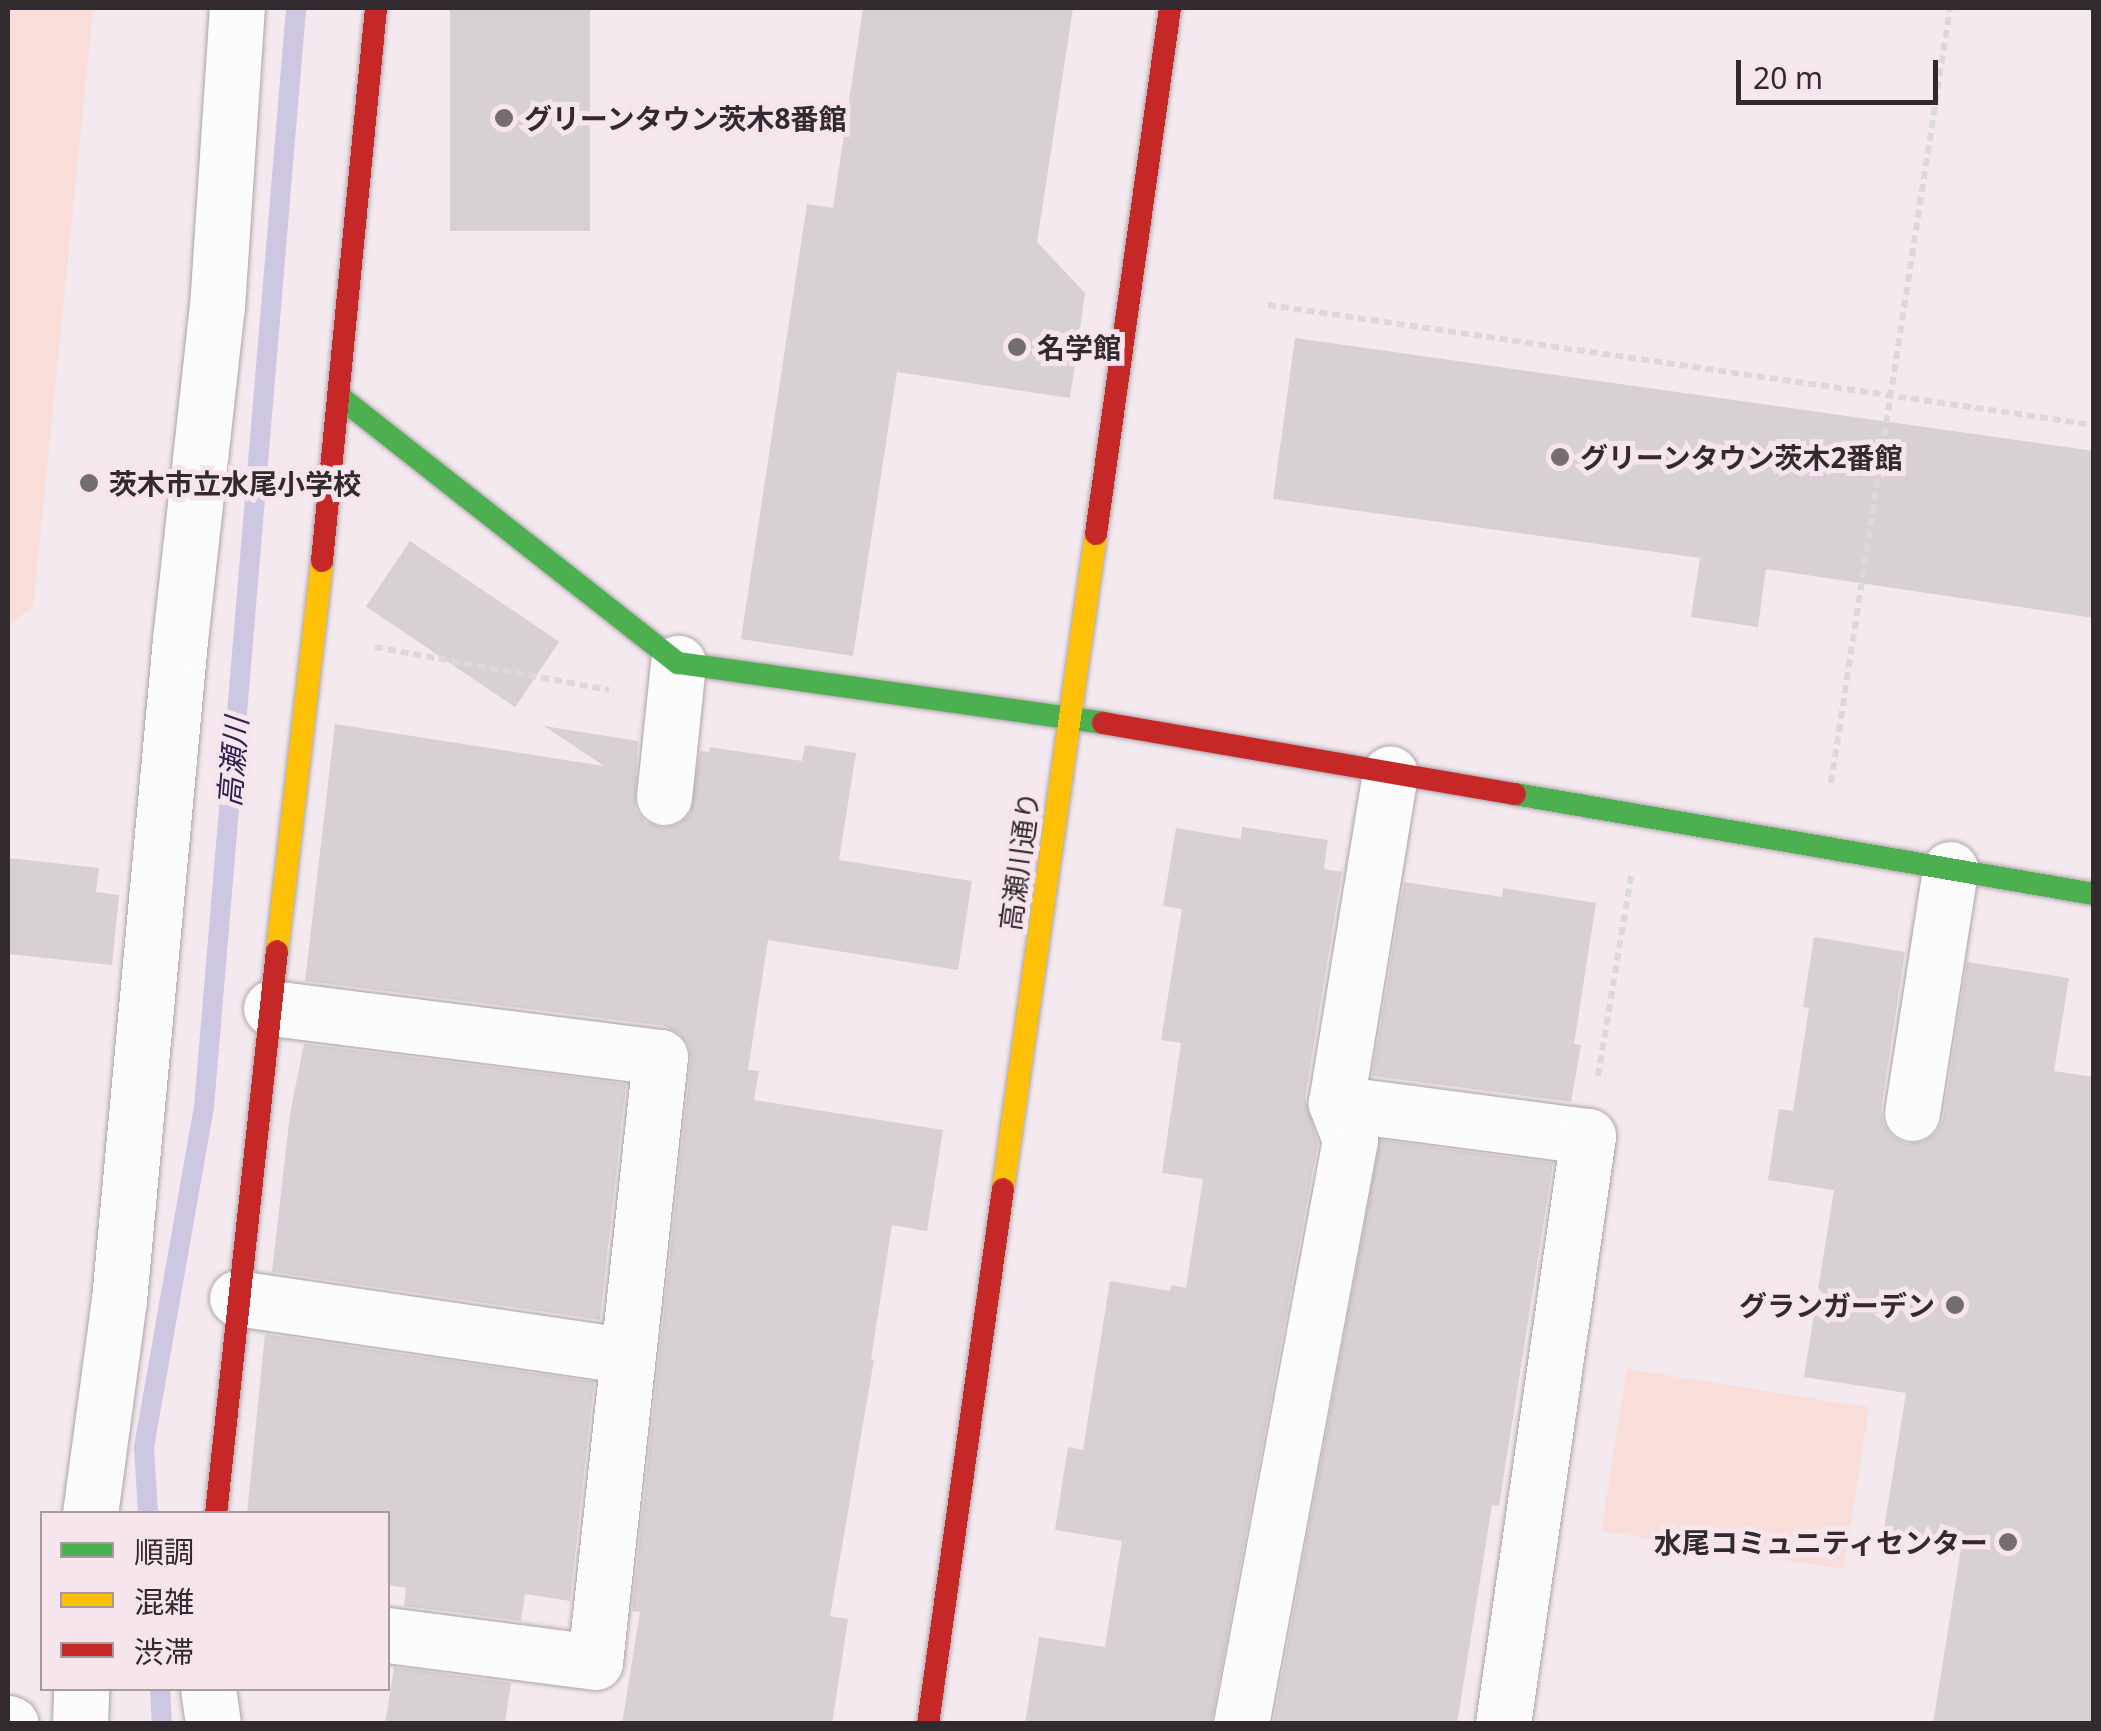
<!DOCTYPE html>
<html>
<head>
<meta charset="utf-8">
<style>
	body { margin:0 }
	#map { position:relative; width:2101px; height:1731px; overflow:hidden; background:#f3e9ee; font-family:"Noto Sans","Noto Sans JP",sans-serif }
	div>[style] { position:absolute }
	.green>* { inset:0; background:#f8ddd8; transform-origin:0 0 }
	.stream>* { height:20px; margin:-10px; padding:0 10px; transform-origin:10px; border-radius:10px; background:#cec7e2 }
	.building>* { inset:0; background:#d7d0d5; transform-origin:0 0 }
	.path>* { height:6px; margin-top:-3px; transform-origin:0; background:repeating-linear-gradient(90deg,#dbd9da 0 8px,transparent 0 13px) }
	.roads { filter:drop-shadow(0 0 2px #aca4a8) drop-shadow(0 0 2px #aca4a8) }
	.street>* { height:55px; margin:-27.5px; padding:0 27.5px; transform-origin:27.5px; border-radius:27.5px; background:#fdfcfc }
	.fast>* { height:22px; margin:-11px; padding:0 11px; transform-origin:11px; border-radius:11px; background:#4caf50 }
	.slow>* { height:22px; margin:-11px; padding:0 11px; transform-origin:11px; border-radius:11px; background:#ffc107 }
	.jam>* { height:22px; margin:-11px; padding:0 11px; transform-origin:11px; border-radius:11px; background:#c62828 }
	.dots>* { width:28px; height:28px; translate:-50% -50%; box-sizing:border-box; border:5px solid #f7e5ee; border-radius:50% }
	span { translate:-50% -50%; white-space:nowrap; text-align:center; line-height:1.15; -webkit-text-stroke:10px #f7e5ee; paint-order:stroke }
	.poi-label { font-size:28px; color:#312a2e; font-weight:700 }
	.left { translate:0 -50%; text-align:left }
	.right { translate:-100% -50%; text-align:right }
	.street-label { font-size:28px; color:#312a2e }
	.water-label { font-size:30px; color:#2d2250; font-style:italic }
	.frame { position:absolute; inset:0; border:10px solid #312a2e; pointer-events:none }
	.legend { position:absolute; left:40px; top:1511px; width:350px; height:180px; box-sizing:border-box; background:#f7e5ee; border:2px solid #a89aa1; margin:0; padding:12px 18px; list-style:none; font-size:30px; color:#312a2e }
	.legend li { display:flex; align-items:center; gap:20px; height:50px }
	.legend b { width:50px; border:2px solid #a89aa1 }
	.scale { position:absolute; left:1736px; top:60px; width:202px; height:45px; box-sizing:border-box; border:5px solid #312a2e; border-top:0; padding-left:12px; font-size:30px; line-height:35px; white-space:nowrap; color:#312a2e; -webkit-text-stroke:8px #f7e5ee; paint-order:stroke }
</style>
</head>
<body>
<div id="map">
	<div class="green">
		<i style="clip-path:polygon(8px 8px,93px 8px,33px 607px,8px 625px)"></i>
		<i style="left:1627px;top:1369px;width:245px;height:164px;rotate:9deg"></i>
	</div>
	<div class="stream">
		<i style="left:148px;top:1514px;width:67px;rotate:-93.4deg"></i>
		<i style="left:144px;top:1447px;width:345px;rotate:-80deg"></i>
		<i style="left:204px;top:1107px;width:1103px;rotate:-85.21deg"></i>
		<i style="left:160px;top:1688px;width:36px;rotate:87deg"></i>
	</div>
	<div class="building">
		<i style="left:450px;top:8px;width:140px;height:223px"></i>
		<i style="clip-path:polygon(863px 8px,1073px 8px,1037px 242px,1085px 293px,1070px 398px,897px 372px,853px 656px,741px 639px,807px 204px,833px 208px)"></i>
		<i style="clip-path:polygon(1295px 338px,2094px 451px,2094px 618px,1766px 569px,1758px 627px,1691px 617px,1700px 558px,1273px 499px)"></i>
		<i style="left:410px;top:541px;width:180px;height:79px;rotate:34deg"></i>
		<i style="clip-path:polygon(335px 724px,604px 766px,544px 726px,638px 741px,635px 809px,645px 822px,662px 828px,678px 825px,690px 814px,700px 751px,709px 752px,710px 747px,802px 761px,805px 745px,856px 753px,839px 860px,972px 881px,958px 970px,768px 940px,748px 1070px,759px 1071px,754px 1100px,943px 1130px,927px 1231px,892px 1225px,871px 1359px,874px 1360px,830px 1616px,848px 1619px,832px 1724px,622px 1724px,640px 1612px,632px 1611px,691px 1060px,689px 1045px,679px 1033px,664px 1026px,305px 981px)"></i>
		<i style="clip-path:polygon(1242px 827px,1328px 840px,1324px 869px,1342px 872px,1305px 1098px,1318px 1143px,1211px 1724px,1025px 1724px,1039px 1637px,1105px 1647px,1122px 1541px,1055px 1530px,1068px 1447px,1083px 1450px,1110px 1281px,1170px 1291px,1171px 1285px,1186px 1288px,1203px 1179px,1162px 1173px,1181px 1043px,1161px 1040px,1182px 909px,1163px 906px,1176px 828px,1241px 839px)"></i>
		<i style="clip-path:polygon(8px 858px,99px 868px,96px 892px,119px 895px,112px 965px,8px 954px)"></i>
		<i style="clip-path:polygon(1404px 882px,1502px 897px,1503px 888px,1596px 903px,1574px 1044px,1581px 1045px,1571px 1102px,1372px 1076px)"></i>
		<i style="clip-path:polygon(1814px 937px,1905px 952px,1881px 1109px,1883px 1123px,1892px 1137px,1906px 1144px,1924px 1142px,1937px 1132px,1943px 1119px,1967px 962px,2069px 978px,2054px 1071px,2094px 1077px,2094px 1724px,1933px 1724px,1961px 1548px,1883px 1535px,1906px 1393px,1804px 1377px,1834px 1190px,1768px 1180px,1779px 1109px,1793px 1111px,1809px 1008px,1803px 1007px)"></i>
		<i style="clip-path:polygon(304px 1044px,626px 1084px,600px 1320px,272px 1272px,290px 1114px)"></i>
		<i style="clip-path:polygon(1380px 1140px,1553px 1163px,1499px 1506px,1492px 1505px,1457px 1724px,1273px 1724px)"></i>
		<i style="clip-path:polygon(265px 1334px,594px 1382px,570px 1601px,525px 1594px,521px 1621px,404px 1606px,406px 1588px,388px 1585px,388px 1514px,247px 1514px)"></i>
		<i style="clip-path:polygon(394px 1667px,511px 1683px,505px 1724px,385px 1724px)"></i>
	</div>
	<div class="path">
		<i style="left:1268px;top:305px;width:835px;rotate:8.27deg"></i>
		<i style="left:375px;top:647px;width:238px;rotate:10.4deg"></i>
		<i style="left:1831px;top:783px;width:784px;rotate:-81.27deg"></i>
		<i style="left:1598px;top:1076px;width:203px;rotate:-80.6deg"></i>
	</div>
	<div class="roads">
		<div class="street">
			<i style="left:664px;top:797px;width:135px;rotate:-84deg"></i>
			<i style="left:271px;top:1008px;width:392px;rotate:7.2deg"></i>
			<i style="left:660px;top:1057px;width:608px;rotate:96.13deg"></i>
			<i style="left:595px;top:1662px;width:209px;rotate:-172.6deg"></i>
			<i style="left:1336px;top:1103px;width:254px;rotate:7.5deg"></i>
			<i style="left:1588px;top:1136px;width:594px;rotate:98.23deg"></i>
			<i style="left:1912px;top:1113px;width:247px;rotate:-81.1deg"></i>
			<i style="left:237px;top:1298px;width:395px;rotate:8.4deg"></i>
			<i style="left:90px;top:1514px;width:216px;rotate:-82.3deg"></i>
			<i style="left:119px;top:1300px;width:663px;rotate:-84.72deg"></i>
			<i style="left:180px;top:640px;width:335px;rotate:-83.7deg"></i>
			<i style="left:217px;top:307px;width:300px;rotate:-86.2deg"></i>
			<i style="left:208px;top:1688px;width:36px;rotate:82deg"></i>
			<i style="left:8px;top:1723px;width:3px;rotate:18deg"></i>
			<i style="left:80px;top:1724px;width:36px;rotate:-88deg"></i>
			<i style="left:1241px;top:1724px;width:594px;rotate:-79.43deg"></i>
			<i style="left:1350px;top:1140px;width:40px;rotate:-111deg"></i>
			<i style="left:1336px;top:1103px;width:334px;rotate:-80.7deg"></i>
		</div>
		<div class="fast">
			<i style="left:341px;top:398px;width:429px;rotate:38.2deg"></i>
			<i style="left:678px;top:663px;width:429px;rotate:8deg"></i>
			<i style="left:1515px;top:794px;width:588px;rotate:9.8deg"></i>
		</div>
		<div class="slow">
			<i style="left:277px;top:951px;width:393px;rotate:-83.4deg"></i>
			<i style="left:1003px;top:1189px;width:662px;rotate:-81.92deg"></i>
		</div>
		<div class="jam">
			<i style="left:1096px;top:534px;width:531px;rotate:-81.99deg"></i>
			<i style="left:322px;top:561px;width:556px;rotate:-84.42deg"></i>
			<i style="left:1103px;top:723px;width:418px;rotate:9.8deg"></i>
			<i style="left:216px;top:1514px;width:566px;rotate:-83.82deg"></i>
			<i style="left:928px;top:1724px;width:540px;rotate:-82.02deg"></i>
		</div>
	</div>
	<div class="dots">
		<i style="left:504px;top:118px;background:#756d71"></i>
		<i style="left:1017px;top:347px;background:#756d71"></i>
		<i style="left:1560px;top:457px;background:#756d71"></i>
		<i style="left:89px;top:483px;background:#756d71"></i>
		<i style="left:1955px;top:1305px;background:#756d71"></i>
		<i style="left:2008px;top:1542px;background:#756d71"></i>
	</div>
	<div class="poi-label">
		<span class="left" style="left:524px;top:118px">グリーンタウン茨木8番館</span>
		<span class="left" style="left:1037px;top:347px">名学館</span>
		<span class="left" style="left:1580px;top:457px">グリーンタウン茨木2番館</span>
		<span class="left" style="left:109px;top:483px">茨木市立水尾小学校</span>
		<span class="right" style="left:1935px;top:1305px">グランガーデン</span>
		<span class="right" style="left:1988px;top:1542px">水尾コミュニティセンター</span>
	</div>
	<div class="street-label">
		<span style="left:1019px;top:861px;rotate:-82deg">高瀬川通り</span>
	</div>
	<div class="water-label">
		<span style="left:233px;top:762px;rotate:-85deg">高瀬川</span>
	</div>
	<div class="frame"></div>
	<ul class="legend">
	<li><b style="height:12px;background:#4caf50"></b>順調</li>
	<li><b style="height:12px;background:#ffc107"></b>混雑</li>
	<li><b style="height:12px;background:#c62828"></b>渋滞</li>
	</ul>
	<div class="scale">20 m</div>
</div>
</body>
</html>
